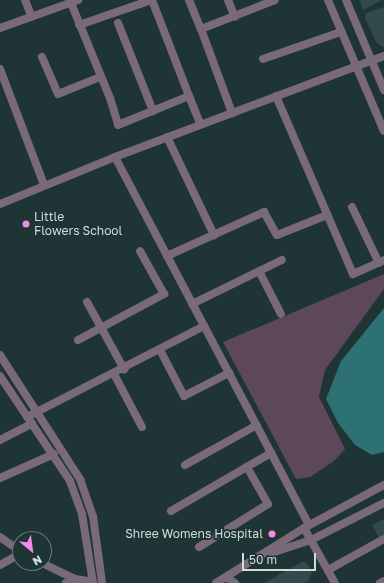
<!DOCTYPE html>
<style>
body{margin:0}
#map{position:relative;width:384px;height:583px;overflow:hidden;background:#1e3435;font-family:"Golos Text",sans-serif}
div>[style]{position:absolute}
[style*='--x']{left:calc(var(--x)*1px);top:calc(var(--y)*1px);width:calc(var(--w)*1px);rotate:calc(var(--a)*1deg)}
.green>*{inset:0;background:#5d475a}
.water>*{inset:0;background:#2d7175}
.building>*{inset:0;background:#334a4b}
.minor>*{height:8px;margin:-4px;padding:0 4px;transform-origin:4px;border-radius:4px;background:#7a6a78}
.tertiary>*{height:8px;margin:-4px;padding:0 4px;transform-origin:4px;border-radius:4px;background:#7a6a78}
.dots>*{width:11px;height:11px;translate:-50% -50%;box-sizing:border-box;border:2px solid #1e3435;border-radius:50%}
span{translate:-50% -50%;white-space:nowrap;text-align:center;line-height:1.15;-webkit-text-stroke:4px #1e3435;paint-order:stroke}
.poi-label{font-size:12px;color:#d0dddd}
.left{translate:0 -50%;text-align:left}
.right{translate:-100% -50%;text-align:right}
.north{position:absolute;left:12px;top:531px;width:40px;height:40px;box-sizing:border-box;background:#1e3435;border:1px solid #657878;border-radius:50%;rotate:151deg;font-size:11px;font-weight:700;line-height:16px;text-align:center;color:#d0dddd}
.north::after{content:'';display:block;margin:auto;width:14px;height:18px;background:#f688ed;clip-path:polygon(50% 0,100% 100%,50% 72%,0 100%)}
.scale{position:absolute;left:242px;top:553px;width:74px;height:18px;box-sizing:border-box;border:2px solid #d0dddd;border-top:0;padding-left:5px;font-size:12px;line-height:14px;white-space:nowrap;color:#d0dddd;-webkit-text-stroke:3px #1e3435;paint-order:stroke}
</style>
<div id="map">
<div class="green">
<i style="clip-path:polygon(384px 274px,384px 289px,325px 370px,319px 397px,345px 449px,334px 461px,310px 477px,296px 479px,223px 342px)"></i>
</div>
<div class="water">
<i style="clip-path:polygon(384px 308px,384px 452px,372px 455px,355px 445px,338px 423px,326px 399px,341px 361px)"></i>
</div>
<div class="building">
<i style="clip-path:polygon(359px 0,382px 0,363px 10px)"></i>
<i style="clip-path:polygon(384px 7px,384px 47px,383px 47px,376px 42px,365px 18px,366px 13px)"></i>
<i style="clip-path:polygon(384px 519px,384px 535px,379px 538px,372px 525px)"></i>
<i style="clip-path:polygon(302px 562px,306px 562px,312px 572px,309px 580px,305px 583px,264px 583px)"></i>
</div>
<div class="minor">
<i style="--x:25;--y:0;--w:18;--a:68"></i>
<i style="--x:152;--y:0;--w:103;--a:68.9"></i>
<i style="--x:189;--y:0;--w:31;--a:68"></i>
<i style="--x:201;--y:29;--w:79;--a:-21.4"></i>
<i style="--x:228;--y:0;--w:18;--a:68"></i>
<i style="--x:71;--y:3;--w:103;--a:67.7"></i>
<i style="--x:110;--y:98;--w:28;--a:73"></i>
<i style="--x:118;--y:125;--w:77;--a:-22.2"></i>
<i style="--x:189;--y:96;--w:31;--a:68"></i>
<i style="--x:118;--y:23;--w:95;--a:68.3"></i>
<i style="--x:79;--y:25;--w:76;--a:-19.1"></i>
<i style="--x:0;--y:28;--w:83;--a:-19.7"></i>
<i style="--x:201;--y:29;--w:90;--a:69.7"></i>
<i style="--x:42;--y:57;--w:40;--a:66.6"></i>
<i style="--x:58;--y:94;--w:45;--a:-22"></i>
<i style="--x:263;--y:59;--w:83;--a:-19.1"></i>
<i style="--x:0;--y:69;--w:124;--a:69.2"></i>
<i style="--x:276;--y:96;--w:194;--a:66.6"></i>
<i style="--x:353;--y:274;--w:34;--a:-24"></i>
<i style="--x:167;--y:137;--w:109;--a:64.4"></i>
<i style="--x:115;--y:157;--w:416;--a:62.2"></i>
<i style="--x:352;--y:207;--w:62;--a:64.3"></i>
<i style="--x:167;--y:256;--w:107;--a:-24.4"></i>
<i style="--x:264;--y:212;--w:26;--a:61"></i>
<i style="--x:277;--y:235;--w:54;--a:-21.8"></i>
<i style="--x:259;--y:271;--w:48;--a:62.9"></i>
<i style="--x:87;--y:302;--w:77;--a:61.1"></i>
<i style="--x:192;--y:304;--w:100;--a:-26.1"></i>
<i style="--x:78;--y:340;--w:98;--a:-28.1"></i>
<i style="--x:164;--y:294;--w:49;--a:-119.2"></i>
<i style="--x:160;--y:350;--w:52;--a:62.4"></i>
<i style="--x:184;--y:396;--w:51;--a:-27.1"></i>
<i style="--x:114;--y:374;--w:60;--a:62.2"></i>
<i style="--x:27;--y:417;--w:199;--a:-27.2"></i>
<i style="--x:0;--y:440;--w:36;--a:-27"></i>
<i style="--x:185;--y:465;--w:82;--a:-29.1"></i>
<i style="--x:0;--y:478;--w:59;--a:-24"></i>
<i style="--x:171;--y:511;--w:116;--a:-30.1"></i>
<i style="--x:304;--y:528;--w:63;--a:60.6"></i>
<i style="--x:0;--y:537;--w:24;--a:35"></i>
<i style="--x:199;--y:547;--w:81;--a:-31.9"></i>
<i style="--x:268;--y:504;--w:43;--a:-119.6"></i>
<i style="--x:42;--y:563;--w:37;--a:26"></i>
<i style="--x:0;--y:565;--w:23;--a:-29"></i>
<i style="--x:328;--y:570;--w:64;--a:-29"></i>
<i style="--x:226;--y:577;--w:11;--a:34"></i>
<i style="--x:66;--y:583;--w:10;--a:-24"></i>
<i style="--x:75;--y:579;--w:18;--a:9"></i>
<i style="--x:380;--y:583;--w:4;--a:-27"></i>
</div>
<div class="tertiary">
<i style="--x:328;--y:0;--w:142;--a:66.9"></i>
<i style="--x:346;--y:0;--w:98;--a:67.1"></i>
<i style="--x:0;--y:204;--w:124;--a:-22.2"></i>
<i style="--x:115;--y:157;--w:287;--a:-20.6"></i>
<i style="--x:0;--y:355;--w:148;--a:57.2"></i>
<i style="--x:80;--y:479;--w:39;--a:71"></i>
<i style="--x:93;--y:516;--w:68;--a:82.3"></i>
<i style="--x:0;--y:376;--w:126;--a:56.3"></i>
<i style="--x:70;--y:481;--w:35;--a:70"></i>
<i style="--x:82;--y:514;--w:70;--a:80.9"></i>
<i style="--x:271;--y:553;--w:42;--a:-18"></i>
<i style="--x:311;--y:540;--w:82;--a:-26.9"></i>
<i style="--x:216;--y:583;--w:104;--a:-32"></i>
<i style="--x:304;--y:528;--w:91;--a:-28.3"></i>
</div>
<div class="dots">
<i style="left:26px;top:224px;background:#f688ed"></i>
<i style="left:272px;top:534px;background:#f688ed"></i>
</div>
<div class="poi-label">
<span class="left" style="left:34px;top:224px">Little<br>Flowers School</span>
<span class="right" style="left:263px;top:534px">Shree Womens Hospital</span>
</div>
<div class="north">N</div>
<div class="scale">50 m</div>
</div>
